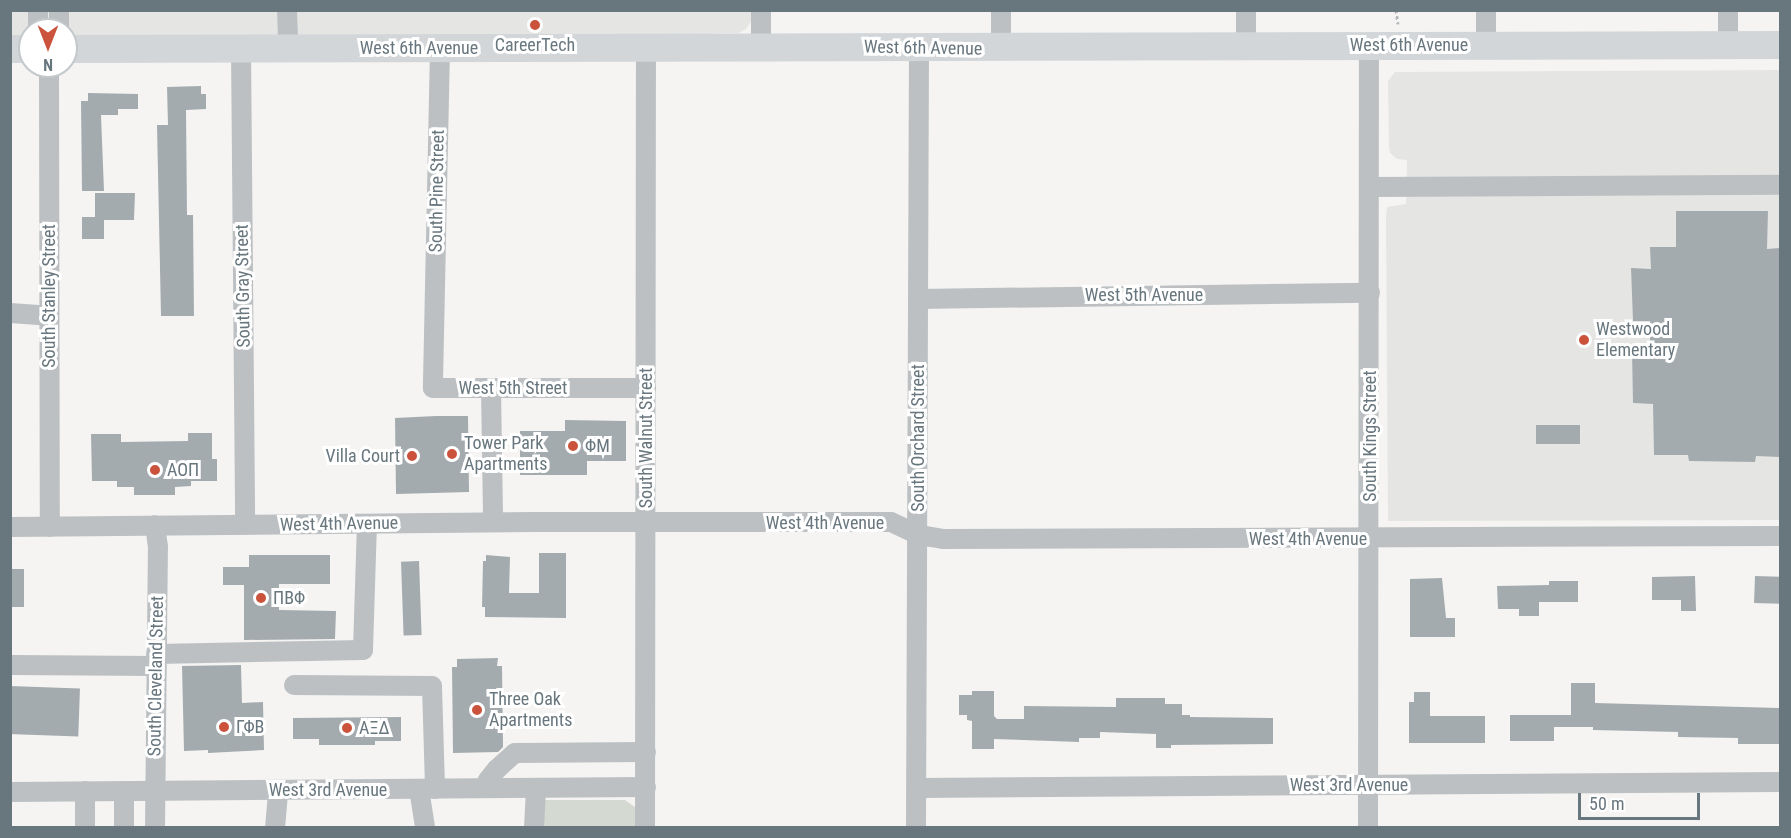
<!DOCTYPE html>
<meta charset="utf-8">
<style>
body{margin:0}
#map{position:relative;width:1791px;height:838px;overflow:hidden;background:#f5f4f2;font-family:"Roboto Condensed",sans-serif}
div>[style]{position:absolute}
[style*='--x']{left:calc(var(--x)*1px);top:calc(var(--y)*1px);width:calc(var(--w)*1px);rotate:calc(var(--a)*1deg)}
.built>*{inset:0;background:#e5e6e4}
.green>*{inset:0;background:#d4d9d1}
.building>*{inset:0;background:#a4abaf;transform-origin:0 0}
.path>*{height:3px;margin-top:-1.5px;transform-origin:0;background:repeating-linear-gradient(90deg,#b6b9bb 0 3px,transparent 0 6px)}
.minor>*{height:20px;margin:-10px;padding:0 10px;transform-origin:10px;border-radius:10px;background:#bcc0c2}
.highway>*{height:28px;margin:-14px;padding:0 14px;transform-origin:14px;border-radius:14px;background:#d2d6d9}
.dots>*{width:16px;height:16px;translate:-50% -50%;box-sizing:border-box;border:3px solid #fff;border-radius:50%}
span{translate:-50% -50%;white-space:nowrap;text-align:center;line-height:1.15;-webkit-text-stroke:6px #fff;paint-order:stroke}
.poi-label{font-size:18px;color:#68767e}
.left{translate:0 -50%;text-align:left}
.right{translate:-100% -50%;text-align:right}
.street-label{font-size:18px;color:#68767e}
.frame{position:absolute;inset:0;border:12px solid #68767e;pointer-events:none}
.north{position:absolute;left:18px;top:18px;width:60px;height:60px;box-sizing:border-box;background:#fff;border:2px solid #c3c8cb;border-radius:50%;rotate:180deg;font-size:16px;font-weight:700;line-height:24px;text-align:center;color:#68767e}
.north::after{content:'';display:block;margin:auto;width:21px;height:27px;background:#cb533b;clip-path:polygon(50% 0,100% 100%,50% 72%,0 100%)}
.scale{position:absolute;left:1578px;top:793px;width:122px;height:27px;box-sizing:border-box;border:3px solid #68767e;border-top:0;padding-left:8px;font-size:18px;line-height:21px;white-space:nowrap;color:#68767e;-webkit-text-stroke:4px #fff;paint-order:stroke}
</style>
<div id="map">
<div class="built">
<i style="clip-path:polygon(11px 11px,751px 11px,751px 21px,746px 29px,739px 33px,66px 48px,66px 30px,30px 30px,30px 48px,11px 48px)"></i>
<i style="clip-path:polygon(1780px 70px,1780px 520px,1388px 521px,1386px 218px,1387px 207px,1406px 204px,1407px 160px,1397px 159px,1390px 153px,1389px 147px,1388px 81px,1395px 72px)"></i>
</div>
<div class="green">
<i style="clip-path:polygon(546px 800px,625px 800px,635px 807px,635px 827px,539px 828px,541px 801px)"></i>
</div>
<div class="building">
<i style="clip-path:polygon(201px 86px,201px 94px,206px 94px,206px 109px,186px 110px,187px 215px,193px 215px,194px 316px,161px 316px,157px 125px,168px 125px,167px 87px)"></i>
<i style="clip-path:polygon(88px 93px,138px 94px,138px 109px,118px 109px,118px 115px,101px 115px,104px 191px,82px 191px,81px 101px,88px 101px)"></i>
<i style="clip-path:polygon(95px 193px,135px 193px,134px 220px,104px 220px,104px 239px,82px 239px,82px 217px,95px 217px)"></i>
<i style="clip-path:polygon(1676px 211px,1768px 211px,1767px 249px,1780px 248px,1780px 457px,1756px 456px,1755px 462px,1689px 461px,1688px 455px,1654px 455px,1653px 404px,1633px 403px,1632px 351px,1650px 352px,1650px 321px,1633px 321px,1631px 268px,1651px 269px,1650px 247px,1676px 247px)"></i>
<i style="clip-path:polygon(436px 416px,468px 416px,469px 492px,396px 494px,395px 418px)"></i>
<i style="clip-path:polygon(565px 420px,626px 421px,626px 461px,587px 461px,587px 475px,520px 475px,520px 431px,565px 431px)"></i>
<i style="left:1536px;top:425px;width:44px;height:19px"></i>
<i style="clip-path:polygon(188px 433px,212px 433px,212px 459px,217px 459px,217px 481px,191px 481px,191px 486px,175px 487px,175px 495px,134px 495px,134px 487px,117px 487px,117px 481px,92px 481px,91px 434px,121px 434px,121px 442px,188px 441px)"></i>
<i style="clip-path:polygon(539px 553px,566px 553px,566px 618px,485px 617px,485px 607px,482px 607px,483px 561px,486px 561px,486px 555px,510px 557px,509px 593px,539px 593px)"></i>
<i style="clip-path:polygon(249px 555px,330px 555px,330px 584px,279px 584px,279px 610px,336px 611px,335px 639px,244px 640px,244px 585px,223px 585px,223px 567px,249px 567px)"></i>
<i style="left:419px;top:561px;width:74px;height:18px;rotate:88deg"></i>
<i style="left:10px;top:569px;width:14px;height:38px"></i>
<i style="clip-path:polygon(1695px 576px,1696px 611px,1681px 611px,1681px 600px,1652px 600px,1652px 577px)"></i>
<i style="left:1755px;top:576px;width:25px;height:27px;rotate:2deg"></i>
<i style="clip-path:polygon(1442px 578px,1446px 618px,1455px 618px,1455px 637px,1410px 637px,1410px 579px)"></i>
<i style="clip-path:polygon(1549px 581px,1578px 581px,1578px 602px,1539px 602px,1539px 616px,1519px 616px,1519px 609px,1498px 609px,1497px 586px,1549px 585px)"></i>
<i style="clip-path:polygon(498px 658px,497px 666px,502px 666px,503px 747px,498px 752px,453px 753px,452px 667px,457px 667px,457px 659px)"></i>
<i style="clip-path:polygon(241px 665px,242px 703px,263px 702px,264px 750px,208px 753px,208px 750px,184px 751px,182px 666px)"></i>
<i style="clip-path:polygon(1571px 683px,1595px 683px,1595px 703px,1780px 708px,1780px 744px,1738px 744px,1738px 738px,1678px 737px,1678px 732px,1593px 730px,1593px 727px,1554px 727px,1554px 741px,1510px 741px,1510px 715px,1571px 715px)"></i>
<i style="left:10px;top:686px;width:70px;height:48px;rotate:2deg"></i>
<i style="clip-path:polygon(972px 691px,994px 691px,994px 716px,997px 719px,1024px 719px,1024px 706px,1116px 707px,1116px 698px,1165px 698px,1165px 704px,1182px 704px,1182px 715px,1190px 715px,1190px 717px,1273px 718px,1273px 744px,1171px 745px,1171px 748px,1156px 748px,1156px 734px,1100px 732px,1100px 738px,1079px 738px,1079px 742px,994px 739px,994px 749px,972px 749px,972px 721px,967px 720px,967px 715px,959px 715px,959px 695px,972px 695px)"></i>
<i style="clip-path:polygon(1414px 692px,1430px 692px,1430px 716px,1485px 716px,1485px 743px,1409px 743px,1409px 702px,1414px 702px)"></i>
<i style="clip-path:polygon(401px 717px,401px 741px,375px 741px,375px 745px,319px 745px,319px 739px,293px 739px,293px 718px)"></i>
</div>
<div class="path">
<i style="--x:1396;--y:10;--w:14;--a:82"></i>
</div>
<div class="minor">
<i style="--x:38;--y:10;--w:20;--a:90"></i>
<i style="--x:59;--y:10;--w:20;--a:90"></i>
<i style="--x:287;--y:10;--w:38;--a:88"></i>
<i style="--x:1246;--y:10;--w:36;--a:90"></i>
<i style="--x:1486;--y:10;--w:35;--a:90"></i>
<i style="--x:1728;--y:10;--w:35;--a:90"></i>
<i style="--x:761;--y:45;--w:35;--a:-90"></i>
<i style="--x:241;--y:48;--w:477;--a:89.5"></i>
<i style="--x:440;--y:48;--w:340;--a:91.2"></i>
<i style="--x:433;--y:388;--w:213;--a:0"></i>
<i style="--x:1001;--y:49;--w:39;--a:-90"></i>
<i style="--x:49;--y:66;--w:461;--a:89.9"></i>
<i style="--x:1371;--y:187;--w:409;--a:-0.3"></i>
<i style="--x:918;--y:299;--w:452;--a:-0.8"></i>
<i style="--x:10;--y:313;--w:39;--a:4"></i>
<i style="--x:491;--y:388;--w:134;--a:89.1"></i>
<i style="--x:10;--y:527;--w:522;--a:-0.55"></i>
<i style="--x:532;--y:522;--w:359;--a:0"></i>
<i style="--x:891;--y:522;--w:31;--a:25"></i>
<i style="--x:919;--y:535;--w:24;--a:9"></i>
<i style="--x:943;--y:539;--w:837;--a:-0.21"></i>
<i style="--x:156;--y:654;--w:207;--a:-1.1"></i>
<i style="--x:363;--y:650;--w:126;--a:-88.2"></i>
<i style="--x:10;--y:665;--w:146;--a:0.4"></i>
<i style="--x:294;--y:685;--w:138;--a:0.4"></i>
<i style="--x:432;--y:686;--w:103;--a:88.3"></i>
<i style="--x:486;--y:788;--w:8;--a:-76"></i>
<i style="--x:488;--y:780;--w:14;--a:-51"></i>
<i style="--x:497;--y:769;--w:24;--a:-42"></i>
<i style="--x:515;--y:753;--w:131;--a:-0.4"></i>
<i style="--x:917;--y:788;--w:863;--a:-0.4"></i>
<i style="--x:419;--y:789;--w:39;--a:81"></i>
<i style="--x:85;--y:791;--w:37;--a:90"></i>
<i style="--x:10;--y:792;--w:636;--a:-0.45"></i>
<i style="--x:124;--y:828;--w:37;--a:-90"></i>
<i style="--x:155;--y:828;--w:281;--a:-89.4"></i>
<i style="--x:158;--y:547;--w:22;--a:-98"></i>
<i style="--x:275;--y:828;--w:38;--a:-85"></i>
<i style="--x:534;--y:828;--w:40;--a:-87.1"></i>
<i style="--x:645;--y:828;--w:779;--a:-89.93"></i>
<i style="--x:916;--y:828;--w:780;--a:-89.78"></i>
<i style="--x:1368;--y:828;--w:783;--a:-89.93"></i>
</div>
<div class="highway">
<i style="--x:10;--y:49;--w:20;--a:0"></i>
<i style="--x:66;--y:49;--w:1714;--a:-0.13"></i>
</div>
<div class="dots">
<i style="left:535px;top:25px;background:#cb533b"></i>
<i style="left:1584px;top:340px;background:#cb533b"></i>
<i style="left:573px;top:446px;background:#cb533b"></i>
<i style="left:452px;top:454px;background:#cb533b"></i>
<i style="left:412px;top:456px;background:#cb533b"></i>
<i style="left:155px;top:470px;background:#cb533b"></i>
<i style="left:261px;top:598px;background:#cb533b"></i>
<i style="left:477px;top:710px;background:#cb533b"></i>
<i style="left:224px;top:727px;background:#cb533b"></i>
<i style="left:347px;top:728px;background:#cb533b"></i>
</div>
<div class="poi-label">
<span style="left:535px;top:45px">CareerTech</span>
<span class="left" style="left:1596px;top:340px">Westwood<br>Elementary</span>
<span class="left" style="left:464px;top:454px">Tower Park<br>Apartments</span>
<span class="left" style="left:585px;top:446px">ΦΜ</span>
<span class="right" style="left:400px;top:456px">Villa Court</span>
<span class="left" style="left:167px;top:470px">AOΠ</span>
<span class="left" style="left:273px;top:598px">ΠΒΦ</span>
<span class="left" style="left:489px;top:710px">Three Oak<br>Apartments</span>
<span class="left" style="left:236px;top:727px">ΓΦΒ</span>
<span class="left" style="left:359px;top:728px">ΑΞΔ</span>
</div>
<div class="street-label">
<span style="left:1409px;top:45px">West 6th Avenue</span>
<span style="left:419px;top:48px">West 6th Avenue</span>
<span style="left:923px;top:48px;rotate:1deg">West 6th Avenue</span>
<span style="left:437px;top:191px;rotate:-89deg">South Pine Street</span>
<span style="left:243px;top:286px;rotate:-91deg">South Gray Street</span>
<span style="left:1144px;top:295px">West 5th Avenue</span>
<span style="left:49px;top:296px;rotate:-90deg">South Stanley Street</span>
<span style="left:513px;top:388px">West 5th Street</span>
<span style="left:1370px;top:436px;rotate:-90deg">South Kings Street</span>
<span style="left:646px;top:438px;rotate:-90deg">South Walnut Street</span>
<span style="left:918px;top:438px;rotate:-90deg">South Orchard Street</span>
<span style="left:825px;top:523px">West 4th Avenue</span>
<span style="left:339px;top:524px;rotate:-1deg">West 4th Avenue</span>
<span style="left:1308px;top:539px">West 4th Avenue</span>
<span style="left:156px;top:676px;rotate:-89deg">South Cleveland Street</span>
<span style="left:1349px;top:785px">West 3rd Avenue</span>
<span style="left:328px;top:790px">West 3rd Avenue</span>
</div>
<div class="frame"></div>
<div class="north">N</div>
<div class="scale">50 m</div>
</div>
